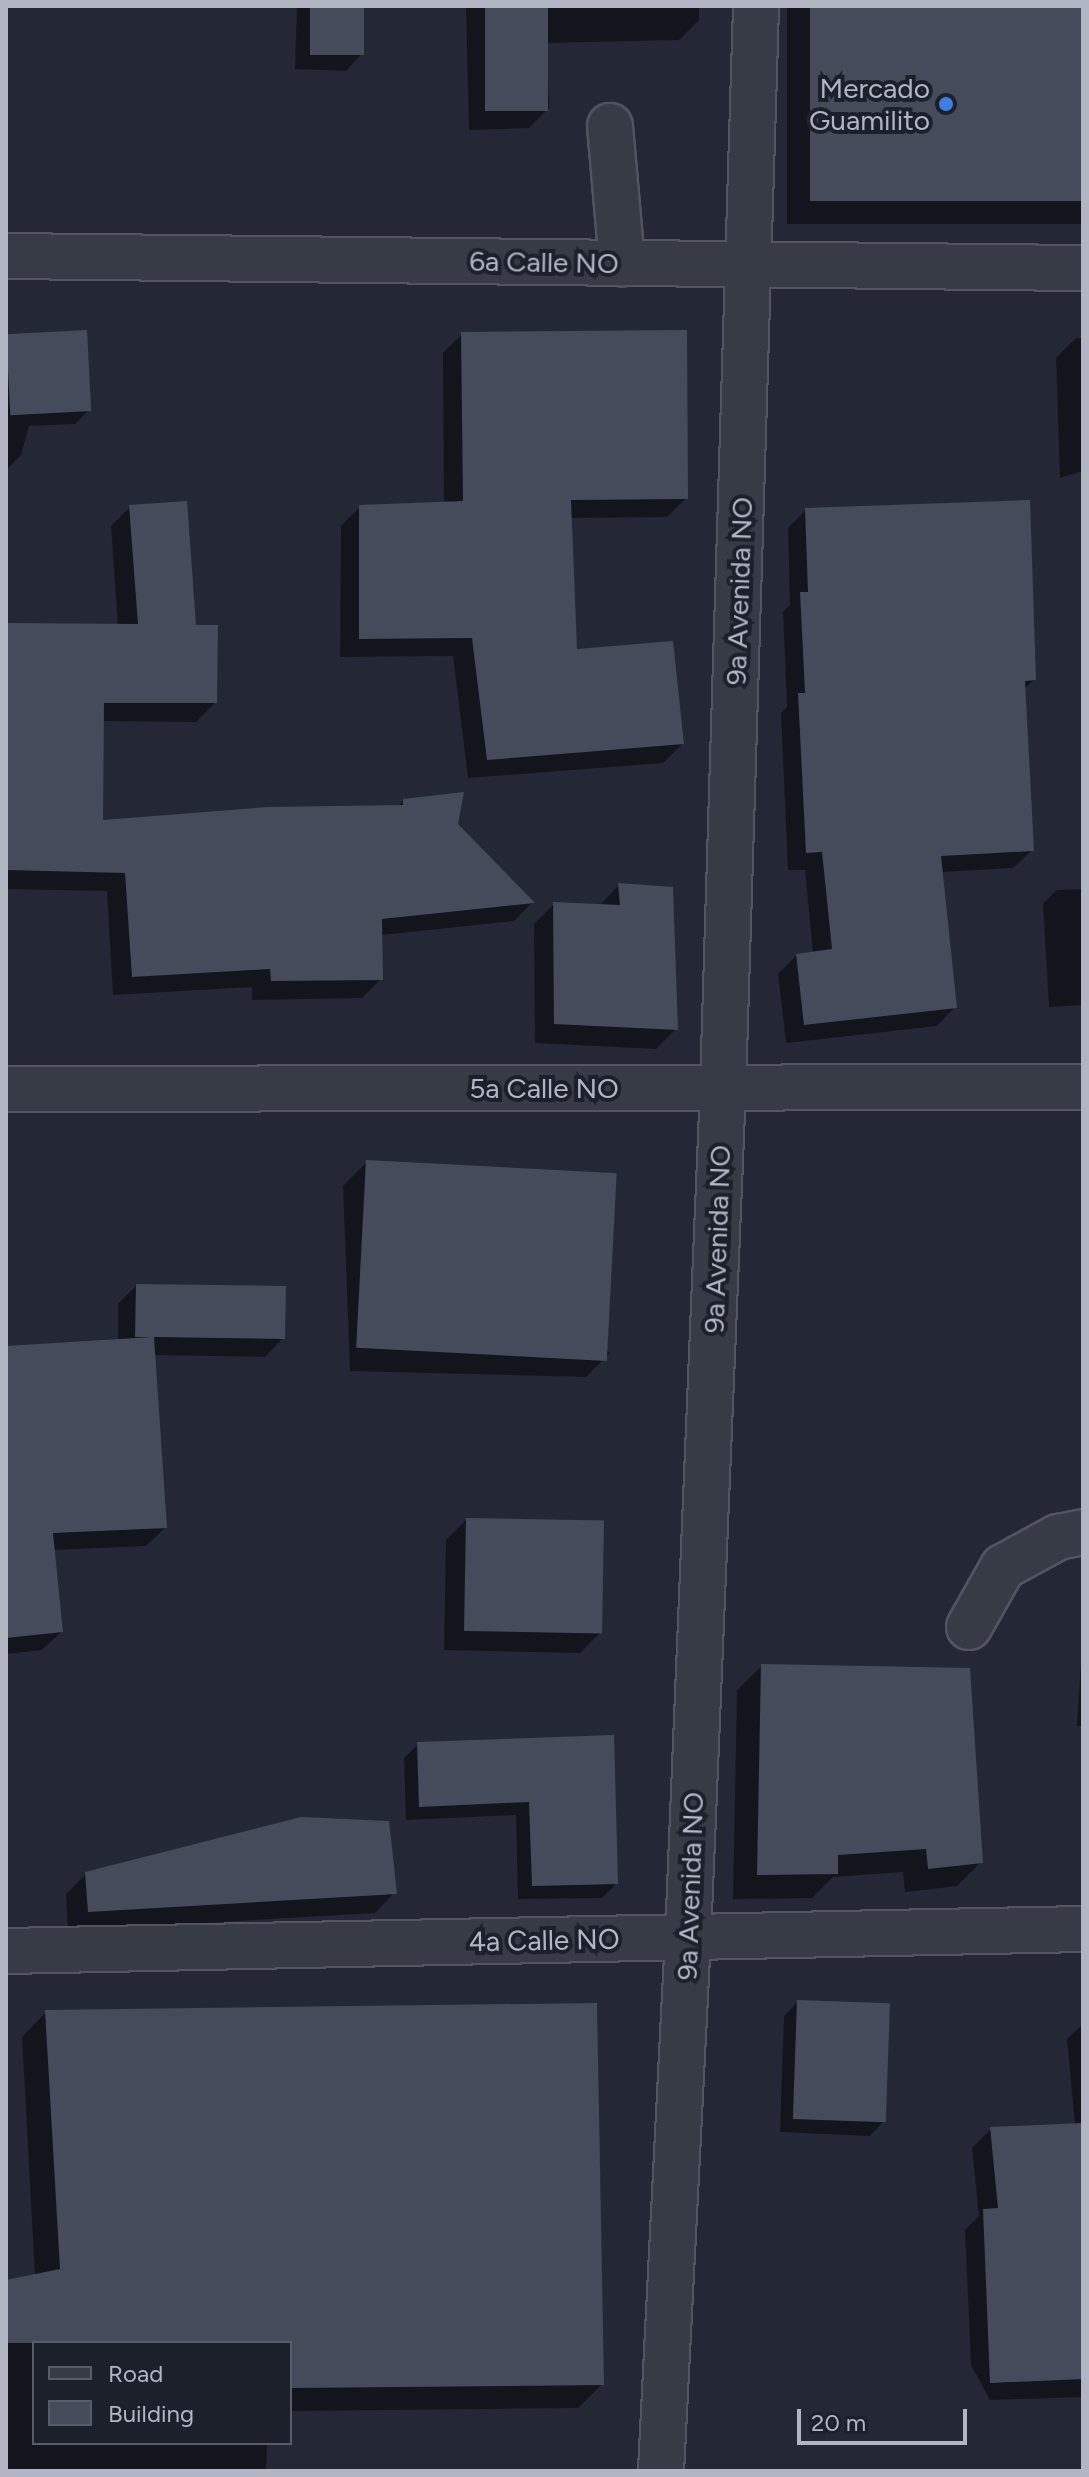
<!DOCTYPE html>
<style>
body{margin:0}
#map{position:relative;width:1089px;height:2477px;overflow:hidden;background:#242836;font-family:Figtree,sans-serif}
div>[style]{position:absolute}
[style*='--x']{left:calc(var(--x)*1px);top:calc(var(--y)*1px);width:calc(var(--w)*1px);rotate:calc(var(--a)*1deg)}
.shadow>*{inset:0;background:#0007;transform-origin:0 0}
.building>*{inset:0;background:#454b5a;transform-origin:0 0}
.roads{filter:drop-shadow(2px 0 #525561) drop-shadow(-2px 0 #525561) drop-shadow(0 2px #525561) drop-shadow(0 -2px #525561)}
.minor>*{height:44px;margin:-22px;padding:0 22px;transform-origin:22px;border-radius:22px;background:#373b46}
.dots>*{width:22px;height:22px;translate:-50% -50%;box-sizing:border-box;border:4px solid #1c202b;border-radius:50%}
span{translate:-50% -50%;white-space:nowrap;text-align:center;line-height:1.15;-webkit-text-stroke:8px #1c202b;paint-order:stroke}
.poi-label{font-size:28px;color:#b2b5c3}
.right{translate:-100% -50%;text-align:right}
.street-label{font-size:28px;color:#b2b5c3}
.frame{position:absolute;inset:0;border:8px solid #b2b5c3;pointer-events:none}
.legend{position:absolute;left:32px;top:2341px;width:260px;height:104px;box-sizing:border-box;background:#1c202b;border:2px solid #585c68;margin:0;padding:10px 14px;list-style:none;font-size:24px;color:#b2b5c3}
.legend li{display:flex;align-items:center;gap:16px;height:40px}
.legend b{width:40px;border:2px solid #585c68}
.scale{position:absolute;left:797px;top:2409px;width:170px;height:36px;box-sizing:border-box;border:4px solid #b2b5c3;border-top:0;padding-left:10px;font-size:24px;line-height:28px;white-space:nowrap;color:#b2b5c3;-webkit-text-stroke:6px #1c202b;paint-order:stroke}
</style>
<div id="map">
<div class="shadow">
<i style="clip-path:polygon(297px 6px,362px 6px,360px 56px,346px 71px,295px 69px)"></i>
<i style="clip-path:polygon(466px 6px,699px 6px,699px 20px,679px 40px,547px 43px,549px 108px,529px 128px,469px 130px)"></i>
<i style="left:787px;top:6px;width:296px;height:218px"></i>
<i style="clip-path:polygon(462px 334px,686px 498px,667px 517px,569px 518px,576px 651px,682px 744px,663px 763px,468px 778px,453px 656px,340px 657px,341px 526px,360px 507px,444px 504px,443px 353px)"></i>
<i style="clip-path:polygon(6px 336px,89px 410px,75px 424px,29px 426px,21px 455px,7px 469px)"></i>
<i style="clip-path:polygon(1076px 338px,1083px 338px,1083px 471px,1060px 478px,1056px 358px)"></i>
<i style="clip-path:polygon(130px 507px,194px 627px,215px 703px,196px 722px,102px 721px,101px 822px,397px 807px,404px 800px,456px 824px,532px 903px,514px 921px,381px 935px,381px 979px,362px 998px,252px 1000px,252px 987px,113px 995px,107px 891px,6px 889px,6px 625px,118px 626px,111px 526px)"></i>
<i style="clip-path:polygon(806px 510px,1034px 680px,1023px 690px,1032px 850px,1013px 868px,941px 872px,955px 1007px,937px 1026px,786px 1043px,778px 974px,796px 956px,813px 953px,805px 870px,788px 870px,781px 713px,787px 707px,783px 612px,790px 605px,788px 528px)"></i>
<i style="clip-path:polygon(619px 885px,676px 1029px,656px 1049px,535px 1043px,534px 924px,554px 904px,599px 906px)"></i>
<i style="clip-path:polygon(1083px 889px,1083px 1005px,1049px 1007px,1043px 904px,1057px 890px)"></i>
<i style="clip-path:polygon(367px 1162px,610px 1353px,586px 1377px,350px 1371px,343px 1186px)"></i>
<i style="clip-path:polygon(136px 1286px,283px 1338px,265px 1357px,154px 1355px,165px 1528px,146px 1546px,53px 1550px,61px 1632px,42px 1650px,6px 1654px,6px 1348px,118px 1342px,118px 1304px)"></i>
<i style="clip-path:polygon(466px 1520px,600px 1633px,580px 1653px,444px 1650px,446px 1540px)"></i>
<i style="clip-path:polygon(1083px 1630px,1083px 1745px,1082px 1726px,1077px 1726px)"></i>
<i style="clip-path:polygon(762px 1666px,981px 1862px,957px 1886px,905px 1892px,903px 1872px,833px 1877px,812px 1898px,733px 1899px,737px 1690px)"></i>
<i style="clip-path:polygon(612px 1737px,616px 1884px,602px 1898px,518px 1899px,516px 1815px,406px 1820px,404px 1758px,418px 1744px)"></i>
<i style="clip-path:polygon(86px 1874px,394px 1893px,375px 1913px,68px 1931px,66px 1894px)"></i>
<i style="clip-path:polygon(798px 2002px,884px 2121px,870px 2136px,780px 2132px,784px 2016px)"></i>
<i style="clip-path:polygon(46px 2012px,602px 2384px,578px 2408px,290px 2411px,290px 2343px,34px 2343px,34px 2443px,267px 2443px,266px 2471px,6px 2471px,6px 2282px,35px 2276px,22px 2037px)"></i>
<i style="clip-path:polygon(1083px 2024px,1083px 2397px,990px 2400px,971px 2365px,965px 2230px,979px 2216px,972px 2148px,991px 2129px,1075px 2125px,1067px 2039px)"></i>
</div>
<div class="building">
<i style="left:310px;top:6px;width:54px;height:49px"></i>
<i style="left:485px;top:6px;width:63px;height:105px"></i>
<i style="left:810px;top:6px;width:273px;height:195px"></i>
<i style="left:87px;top:330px;width:81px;height:81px;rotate:87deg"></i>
<i style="clip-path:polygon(687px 330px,688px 499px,571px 500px,577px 649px,673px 641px,684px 744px,487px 760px,472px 638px,359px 639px,359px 505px,463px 501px,461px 332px)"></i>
<i style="clip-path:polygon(1030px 500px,1036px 680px,1025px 681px,1034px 851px,941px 856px,957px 1008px,804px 1025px,796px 954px,832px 949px,822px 852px,806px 853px,798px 693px,805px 693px,800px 592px,808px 592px,805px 508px)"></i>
<i style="clip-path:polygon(187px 501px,196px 625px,218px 625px,217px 703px,104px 703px,103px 820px,268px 807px,403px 805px,403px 799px,464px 792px,458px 824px,535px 903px,382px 919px,383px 980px,271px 981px,270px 969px,132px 977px,125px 873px,6px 870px,6px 623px,138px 624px,129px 505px)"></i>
<i style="clip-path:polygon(618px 883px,673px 887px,678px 1030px,554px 1024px,553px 902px,620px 905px)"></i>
<i style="left:366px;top:1160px;width:251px;height:188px;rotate:3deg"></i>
<i style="clip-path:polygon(136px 1284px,286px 1286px,285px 1339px,154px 1337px,167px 1528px,53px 1533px,63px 1632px,6px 1638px,6px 1346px,152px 1337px,135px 1337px)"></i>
<i style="left:466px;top:1518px;width:138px;height:113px;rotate:1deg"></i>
<i style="clip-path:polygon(761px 1664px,970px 1668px,983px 1863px,928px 1869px,926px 1849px,838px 1855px,838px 1874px,757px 1875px)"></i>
<i style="clip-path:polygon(614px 1735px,618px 1884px,532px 1886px,529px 1802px,419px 1807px,417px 1742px)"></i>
<i style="clip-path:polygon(301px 1817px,389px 1821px,397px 1894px,88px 1912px,85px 1872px)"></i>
<i style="left:797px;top:2000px;width:93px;height:119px;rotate:2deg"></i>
<i style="clip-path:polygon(597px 2003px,604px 2385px,290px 2388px,290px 2343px,6px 2343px,6px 2280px,60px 2269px,45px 2010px)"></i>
<i style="clip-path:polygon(1083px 2123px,1083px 2379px,990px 2383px,983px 2209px,998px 2208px,990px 2127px)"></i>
</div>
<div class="roads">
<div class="minor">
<i style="--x:610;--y:126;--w:138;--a:85"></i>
<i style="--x:6;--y:256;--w:1077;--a:0.64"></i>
<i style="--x:6;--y:1089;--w:1077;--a:-0.11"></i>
<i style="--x:969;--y:1627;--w:69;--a:-60.5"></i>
<i style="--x:1003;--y:1567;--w:63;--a:-28.6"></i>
<i style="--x:1058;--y:1537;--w:25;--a:-11"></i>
<i style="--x:6;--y:1951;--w:1077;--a:-1.17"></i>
<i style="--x:661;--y:2471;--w:535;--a:-87.11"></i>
<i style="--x:688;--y:1937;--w:851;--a:-87.64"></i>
<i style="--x:723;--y:1087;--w:1082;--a:-88.25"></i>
</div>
</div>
<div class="dots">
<i style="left:946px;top:104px;background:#3f7fe0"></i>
</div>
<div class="poi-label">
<span class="right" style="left:930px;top:104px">Mercado<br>Guamilito</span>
</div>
<div class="street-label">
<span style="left:544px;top:262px;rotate:1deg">6a Calle NO</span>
<span style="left:739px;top:591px;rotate:-88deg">9a Avenida NO</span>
<span style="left:544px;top:1088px">5a Calle NO</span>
<span style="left:717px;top:1239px;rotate:-88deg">9a Avenida NO</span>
<span style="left:690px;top:1886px;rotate:-88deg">9a Avenida NO</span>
<span style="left:544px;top:1940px;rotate:-1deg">4a Calle NO</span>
</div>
<div class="frame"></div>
<ul class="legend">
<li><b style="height:10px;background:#373b46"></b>Road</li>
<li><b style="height:22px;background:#454b5a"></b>Building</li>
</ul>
<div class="scale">20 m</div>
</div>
